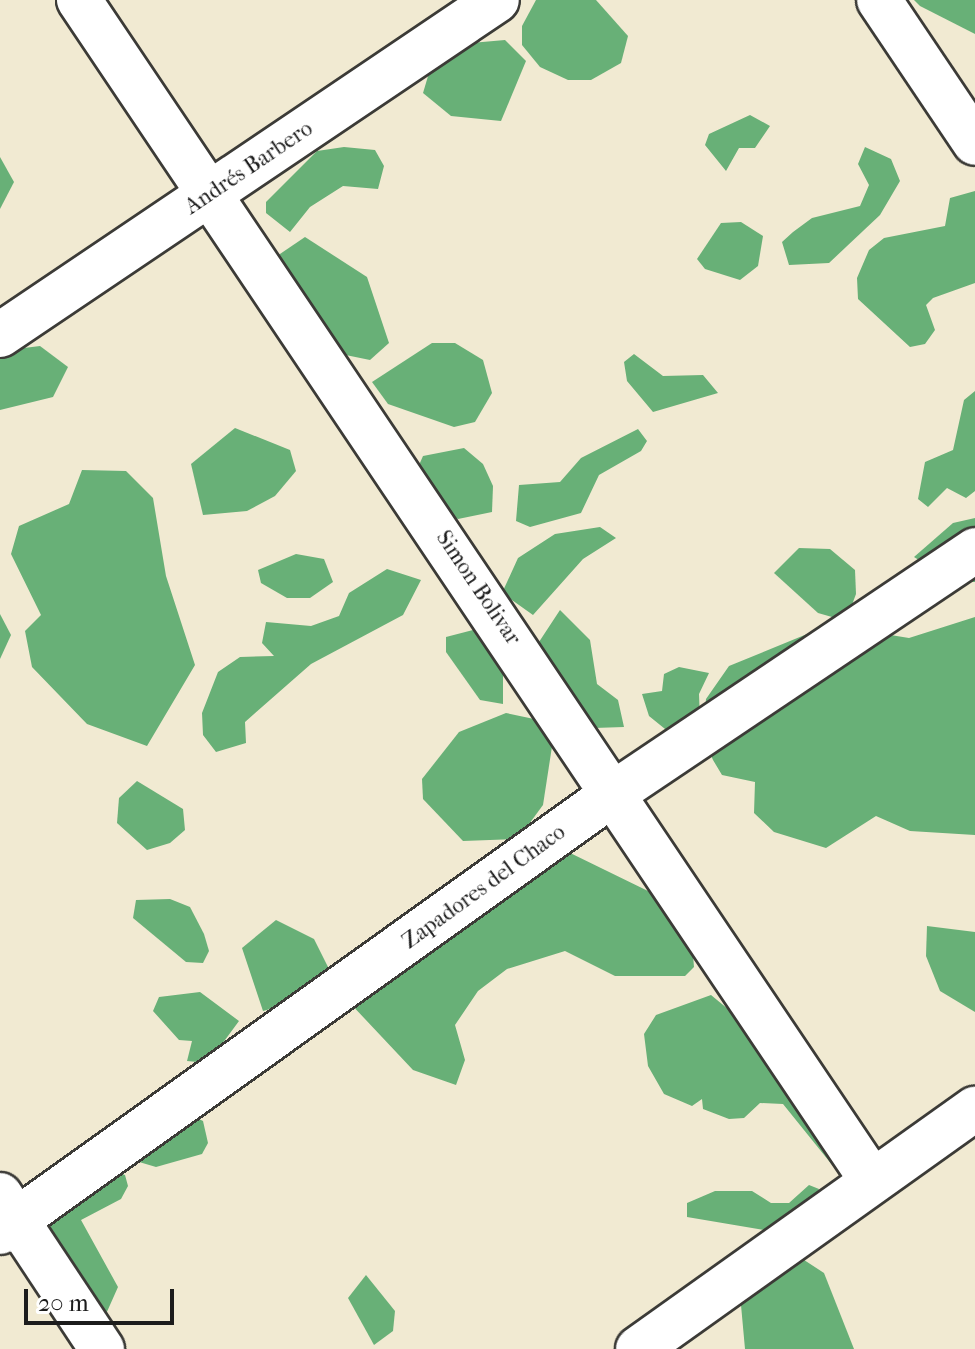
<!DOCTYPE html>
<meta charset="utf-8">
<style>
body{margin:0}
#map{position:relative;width:975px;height:1349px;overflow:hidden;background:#f1ead2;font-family:"IM FELL French Canon",serif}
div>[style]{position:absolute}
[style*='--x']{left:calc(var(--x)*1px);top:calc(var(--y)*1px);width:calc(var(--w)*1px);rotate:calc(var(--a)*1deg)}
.forest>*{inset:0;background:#68b077}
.roads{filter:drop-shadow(2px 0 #3c3b37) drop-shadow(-2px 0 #3c3b37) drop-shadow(0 2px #3c3b37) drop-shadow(0 -2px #3c3b37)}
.street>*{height:44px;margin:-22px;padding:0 22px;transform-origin:22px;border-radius:22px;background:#fff}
span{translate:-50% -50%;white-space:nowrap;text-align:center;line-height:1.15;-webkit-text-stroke:8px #fff;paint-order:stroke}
.street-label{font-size:22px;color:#1c1c1c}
.scale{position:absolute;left:24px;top:1289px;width:150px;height:36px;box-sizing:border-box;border:4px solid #1c1c1c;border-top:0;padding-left:10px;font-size:24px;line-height:28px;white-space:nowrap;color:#1c1c1c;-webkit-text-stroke:6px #fff;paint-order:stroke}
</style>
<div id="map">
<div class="forest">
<i style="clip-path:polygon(536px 0,596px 0,628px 36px,621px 63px,591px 80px,568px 80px,540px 67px,522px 45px,522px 26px)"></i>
<i style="clip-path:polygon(914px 0,975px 0,975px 34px,920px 6px)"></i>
<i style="clip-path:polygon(505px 40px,526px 61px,501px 121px,451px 116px,423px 93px,437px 46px)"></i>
<i style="clip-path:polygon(750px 115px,770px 126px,755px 148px,739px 148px,726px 171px,705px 145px,709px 134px)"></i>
<i style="clip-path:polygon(344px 147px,375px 150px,384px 166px,378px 189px,343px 186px,310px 207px,290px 232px,266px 213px,266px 202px,317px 151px)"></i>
<i style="clip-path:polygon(865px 147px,891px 159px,900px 181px,880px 215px,829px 263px,789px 265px,782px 242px,793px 232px,812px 218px,860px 206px,869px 185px,858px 164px)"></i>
<i style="clip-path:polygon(0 157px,14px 182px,0 209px)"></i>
<i style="clip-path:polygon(975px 191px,975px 283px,933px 298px,926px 305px,935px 330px,925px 344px,910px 347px,858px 299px,857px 278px,869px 250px,884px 238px,945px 226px,950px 198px)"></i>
<i style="clip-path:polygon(741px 222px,763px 236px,758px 266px,740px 280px,705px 269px,697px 259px,721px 223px)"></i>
<i style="clip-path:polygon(305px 237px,367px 277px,389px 343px,370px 360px,331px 352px,277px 256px)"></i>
<i style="clip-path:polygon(432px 343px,455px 343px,483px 360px,492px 393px,475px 422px,454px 427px,388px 404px,372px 382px)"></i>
<i style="clip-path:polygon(40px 346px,68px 367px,53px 397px,0 410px,0 351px)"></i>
<i style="clip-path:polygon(634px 354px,663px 376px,703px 375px,718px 393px,653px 412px,627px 381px,624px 362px)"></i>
<i style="clip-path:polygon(975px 391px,975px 491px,966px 498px,947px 488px,928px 507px,918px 499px,925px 462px,953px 450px,964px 400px)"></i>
<i style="clip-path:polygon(235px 428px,290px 450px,296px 471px,275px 496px,247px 511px,203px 515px,191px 464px)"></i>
<i style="clip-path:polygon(638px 429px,647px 441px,641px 451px,599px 475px,581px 513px,530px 527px,516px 521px,519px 485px,560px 482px,581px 458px)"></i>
<i style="clip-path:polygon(464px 448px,483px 464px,493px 486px,492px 512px,458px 519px,437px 509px,413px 479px,423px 456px)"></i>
<i style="clip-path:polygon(82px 470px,126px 471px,153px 498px,166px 576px,195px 665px,147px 746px,87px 724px,32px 667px,25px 631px,41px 615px,11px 554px,19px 526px,69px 504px)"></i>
<i style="clip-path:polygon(975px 518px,975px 582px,952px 581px,914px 557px,953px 523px)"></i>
<i style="clip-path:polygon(600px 527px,616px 538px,583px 559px,533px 615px,502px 593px,518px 558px,555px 534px)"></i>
<i style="clip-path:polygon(799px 548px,830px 549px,855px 570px,856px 594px,846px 621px,818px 613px,774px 573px)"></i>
<i style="clip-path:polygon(296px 554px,324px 559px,333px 582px,310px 598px,287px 598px,261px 583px,258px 570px)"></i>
<i style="clip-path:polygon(387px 569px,421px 580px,403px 615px,311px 664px,245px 722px,246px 743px,216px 752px,203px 735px,202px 713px,218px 672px,240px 657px,274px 656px,262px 643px,266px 622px,311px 626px,339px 616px,349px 593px)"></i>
<i style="clip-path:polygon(560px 610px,590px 640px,597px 684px,618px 700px,624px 727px,594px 728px,537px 645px)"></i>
<i style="clip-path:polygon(0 614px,11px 635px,0 659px)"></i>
<i style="clip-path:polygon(975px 617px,975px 835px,910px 831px,876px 816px,826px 848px,774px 832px,754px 813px,755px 782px,722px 775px,713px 760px,703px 737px,706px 699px,729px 666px,829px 625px,909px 638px)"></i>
<i style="clip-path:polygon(473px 630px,503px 672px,503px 704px,480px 700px,446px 652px,446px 637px)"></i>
<i style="clip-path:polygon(679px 667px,709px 673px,699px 694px,700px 721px,670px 733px,649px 716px,642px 694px,662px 691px,664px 674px)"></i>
<i style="clip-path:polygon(506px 713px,534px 719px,553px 740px,543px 805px,518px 839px,463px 841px,423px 799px,422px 779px,459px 732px)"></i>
<i style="clip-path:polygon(137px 781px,183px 809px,185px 830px,170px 843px,147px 850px,117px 823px,119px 798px)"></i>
<i style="clip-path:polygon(562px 849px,648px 891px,691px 931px,694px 967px,685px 976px,615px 976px,565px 951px,507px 969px,478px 991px,455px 1025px,465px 1060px,456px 1085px,413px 1070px,349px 1002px)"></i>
<i style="clip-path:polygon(170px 899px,190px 907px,204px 934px,209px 951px,203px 963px,186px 962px,133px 918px,136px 900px)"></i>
<i style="clip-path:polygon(276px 920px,314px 939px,328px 967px,322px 995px,263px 1011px,242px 948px)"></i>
<i style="clip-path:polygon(927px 926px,975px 932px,975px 1012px,940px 991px,926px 956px)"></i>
<i style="clip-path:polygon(200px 992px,239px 1021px,208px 1063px,187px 1061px,192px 1041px,179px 1040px,153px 1011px,159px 997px)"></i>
<i style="clip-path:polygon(711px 995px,856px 1115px,866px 1139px,857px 1166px,837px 1171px,783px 1104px,760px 1103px,744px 1118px,729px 1119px,703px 1109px,702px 1099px,692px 1106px,664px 1094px,648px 1066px,644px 1034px,656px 1015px)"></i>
<i style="clip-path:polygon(176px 1108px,203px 1121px,208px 1143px,202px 1154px,156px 1167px,129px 1159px)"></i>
<i style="clip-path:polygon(102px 1166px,125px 1175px,128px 1186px,121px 1199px,81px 1220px,118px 1287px,106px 1314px,63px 1299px,23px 1200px)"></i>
<i style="clip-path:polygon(809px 1185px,819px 1189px,812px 1212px,776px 1232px,687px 1217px,687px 1203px,715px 1191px,752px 1191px,771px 1203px,789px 1203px)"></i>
<i style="clip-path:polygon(798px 1256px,824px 1273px,854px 1349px,745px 1349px,741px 1305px)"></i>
<i style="clip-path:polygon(366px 1275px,395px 1311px,393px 1331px,374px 1345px,348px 1298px)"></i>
</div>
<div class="roads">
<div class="street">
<i style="--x:79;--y:0;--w:1420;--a:56.11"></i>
<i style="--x:879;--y:0;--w:172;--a:56.1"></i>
<i style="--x:0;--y:335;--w:599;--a:-33.98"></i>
<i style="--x:0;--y:1195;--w:185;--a:56.5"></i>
<i style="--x:0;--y:1232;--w:758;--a:-35.56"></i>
<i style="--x:617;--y:791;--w:432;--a:-33.9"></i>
<i style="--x:638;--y:1349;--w:414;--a:-35.5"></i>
</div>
</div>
<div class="street-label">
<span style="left:249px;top:168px;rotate:-34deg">Andrés Barbero</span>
<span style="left:478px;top:588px;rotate:56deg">Simon Bolivar</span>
<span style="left:484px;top:887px;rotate:-36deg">Zapadores del Chaco</span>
</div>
<div class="scale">20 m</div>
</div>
